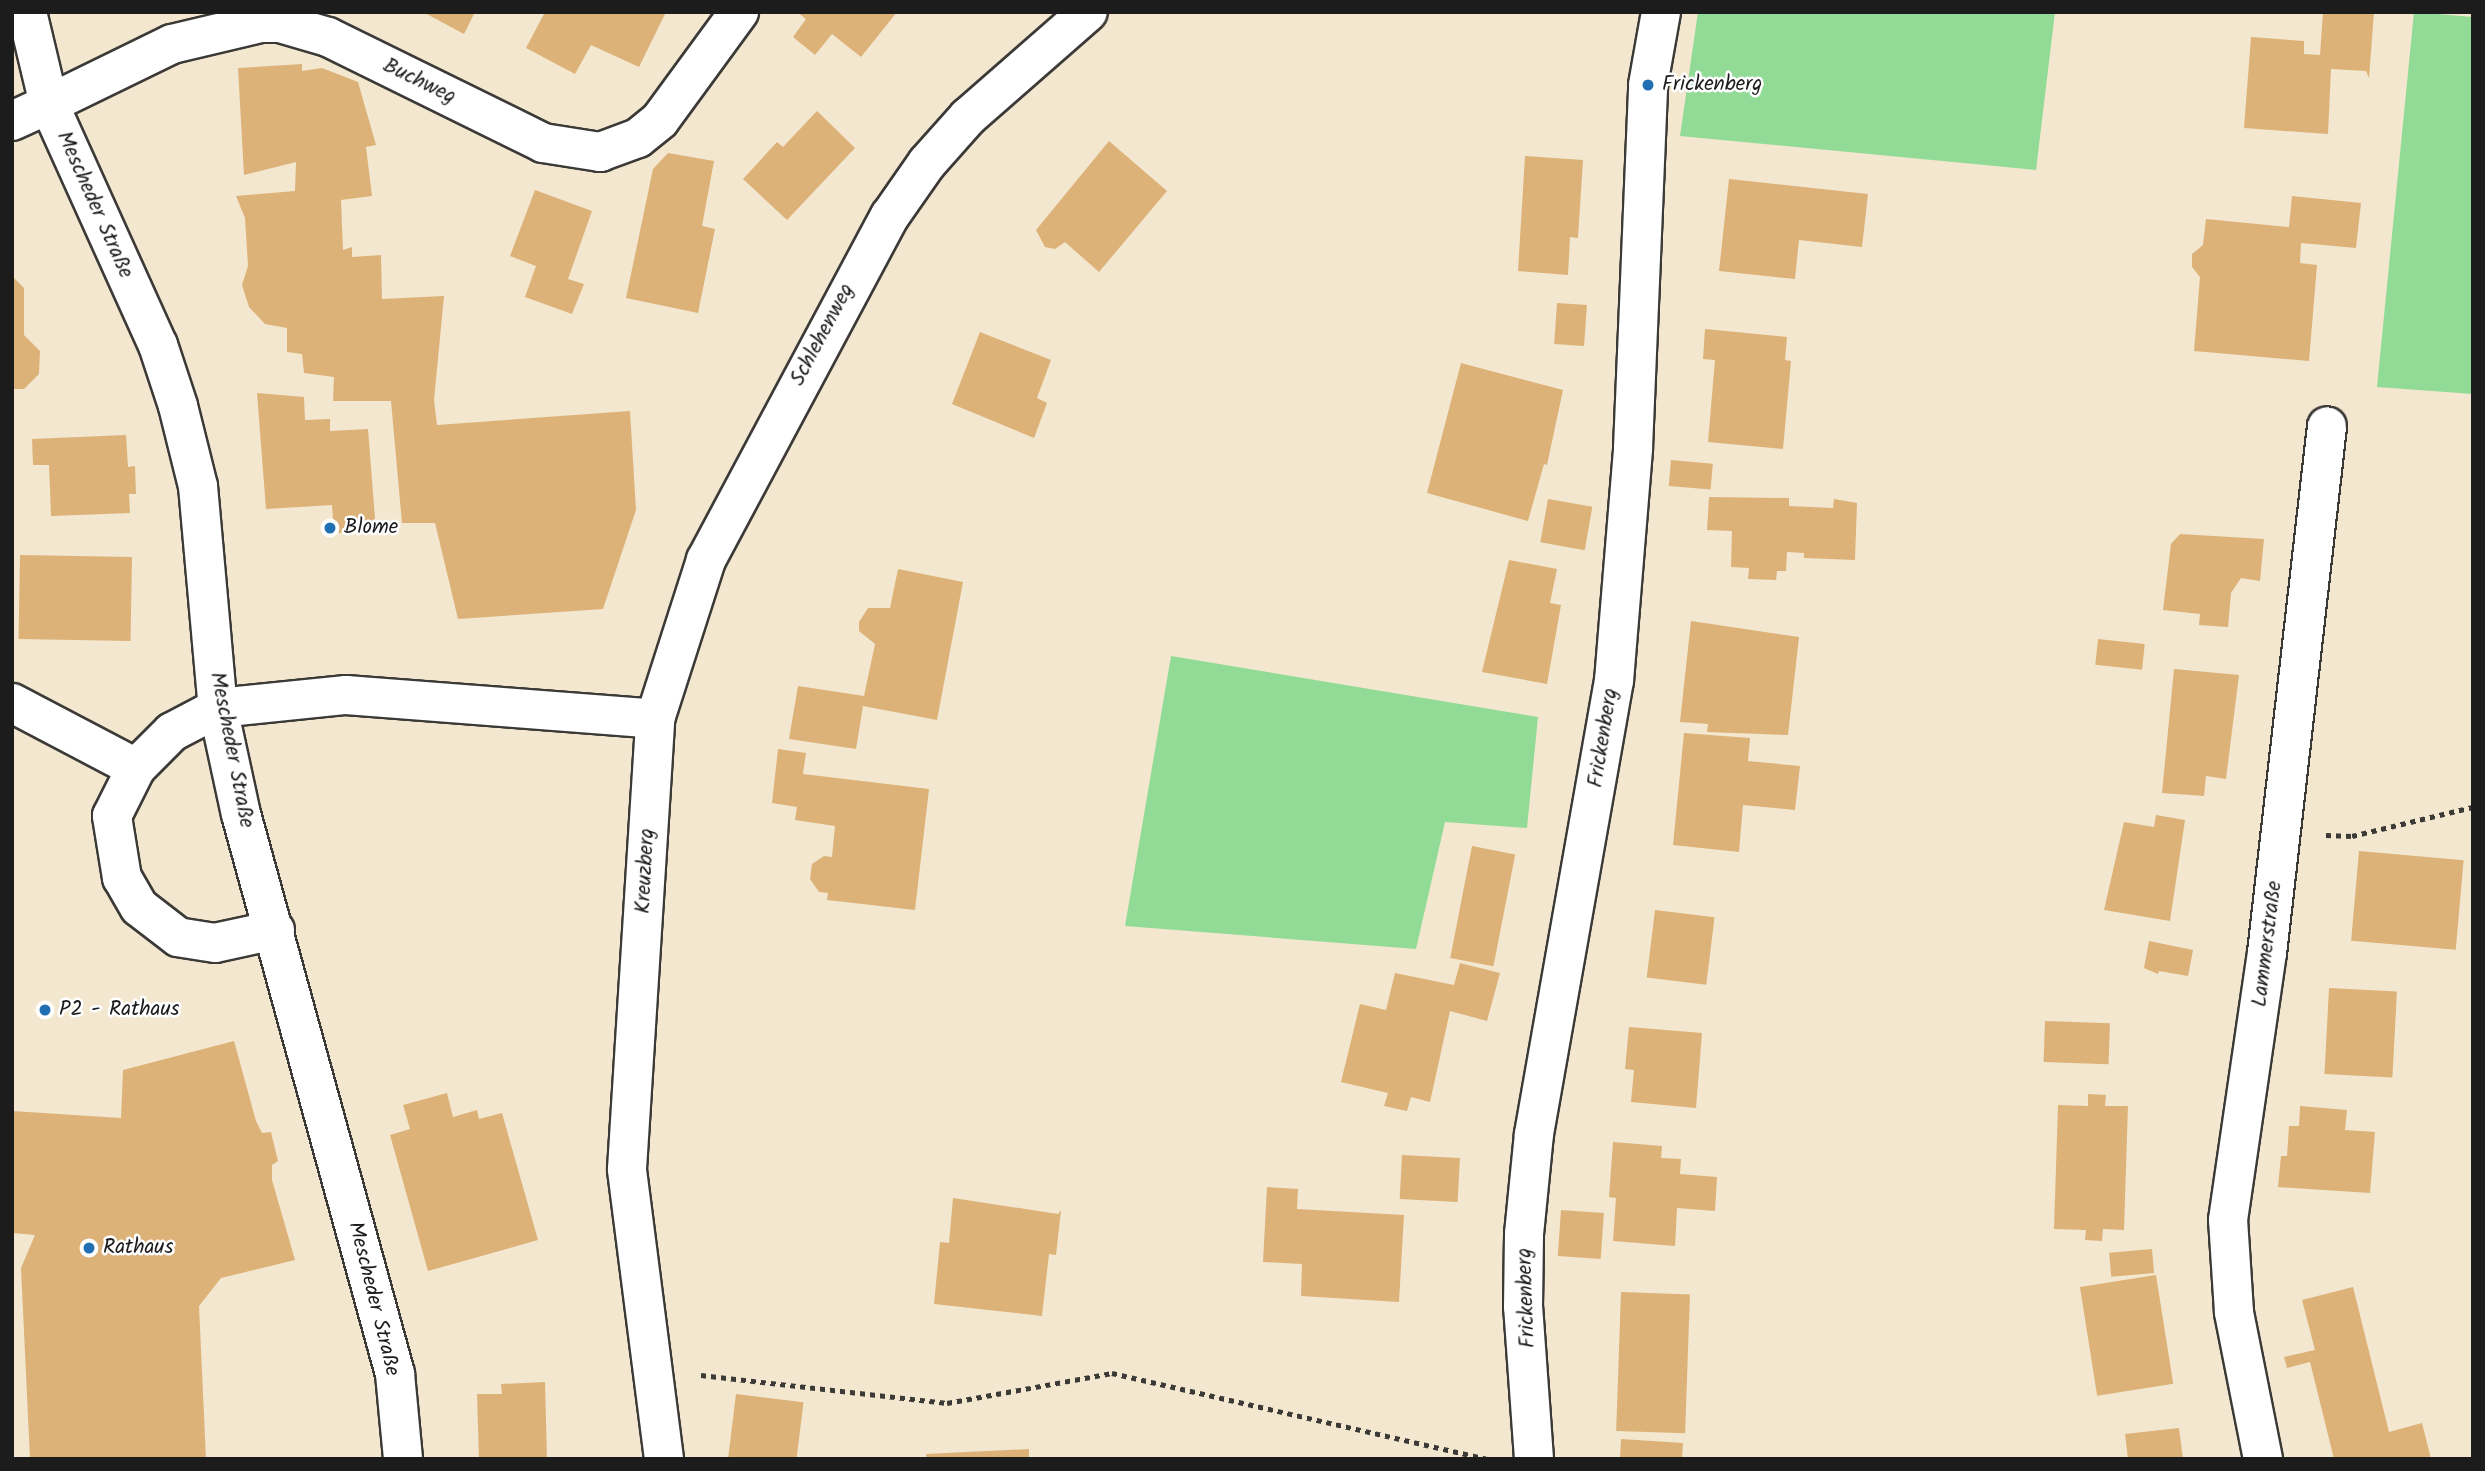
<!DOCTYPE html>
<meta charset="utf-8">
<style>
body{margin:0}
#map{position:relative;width:2485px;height:1471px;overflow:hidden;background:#f3e7cf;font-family:Kalam,sans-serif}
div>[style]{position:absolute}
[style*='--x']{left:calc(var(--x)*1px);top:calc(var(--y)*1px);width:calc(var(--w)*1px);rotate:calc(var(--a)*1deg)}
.green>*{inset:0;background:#92db96}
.building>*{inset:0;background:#dcb279;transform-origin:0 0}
.path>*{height:4.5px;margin-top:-2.25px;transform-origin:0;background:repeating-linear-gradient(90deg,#3c3a37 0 5px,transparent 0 10px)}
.roads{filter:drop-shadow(2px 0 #3c3a37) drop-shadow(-2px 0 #3c3a37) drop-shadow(0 2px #3c3a37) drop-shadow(0 -2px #3c3a37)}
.minor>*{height:38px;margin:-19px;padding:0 19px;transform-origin:19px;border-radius:19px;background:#fff}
.secondary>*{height:38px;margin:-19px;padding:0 19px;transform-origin:19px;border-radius:19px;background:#fff}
.dots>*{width:19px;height:19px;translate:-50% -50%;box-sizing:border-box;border:4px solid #fff;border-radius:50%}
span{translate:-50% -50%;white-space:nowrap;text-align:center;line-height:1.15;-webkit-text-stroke:5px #fff;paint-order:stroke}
.street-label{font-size:21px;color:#1c1c1c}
.poi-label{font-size:21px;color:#1c1c1c}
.left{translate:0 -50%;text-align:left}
.frame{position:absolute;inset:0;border:14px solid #1c1c1c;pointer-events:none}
</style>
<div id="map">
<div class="green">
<i style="clip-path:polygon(1698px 12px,2055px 12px,2036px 170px,1680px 136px)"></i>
<i style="clip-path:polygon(2414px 12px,2473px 17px,2473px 394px,2377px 387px)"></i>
<i style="clip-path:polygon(1171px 656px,1538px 717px,1527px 828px,1445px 822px,1416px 949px,1125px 926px)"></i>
</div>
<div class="building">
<i style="clip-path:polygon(423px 12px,475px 12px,464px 34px)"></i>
<i style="clip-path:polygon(545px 12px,666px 12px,639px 67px,591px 45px,575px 74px,526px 48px)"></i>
<i style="clip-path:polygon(797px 12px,897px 12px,861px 57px,832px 34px,815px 55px,793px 37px,806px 19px)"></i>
<i style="clip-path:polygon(2323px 12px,2374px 12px,2369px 78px,2366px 71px,2331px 69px,2328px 134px,2244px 128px,2251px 37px,2304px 41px,2304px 54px,2320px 55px)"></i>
<i style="clip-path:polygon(302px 64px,302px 71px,322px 68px,358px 82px,376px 145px,366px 147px,372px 196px,341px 200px,343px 250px,352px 247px,352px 257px,381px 255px,382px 299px,444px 296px,434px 400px,437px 425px,630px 411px,636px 510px,603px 609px,458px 619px,435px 523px,402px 523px,391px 401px,333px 401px,334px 377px,304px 373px,302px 354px,287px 352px,287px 328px,265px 324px,249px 307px,242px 285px,248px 266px,245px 218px,236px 196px,295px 191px,296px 162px,244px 175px,238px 68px)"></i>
<i style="clip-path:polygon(817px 111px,855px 148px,787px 220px,743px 179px,777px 142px,783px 147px)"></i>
<i style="clip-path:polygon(1109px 141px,1167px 191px,1099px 272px,1065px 242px,1055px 249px,1045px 247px,1036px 230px)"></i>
<i style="clip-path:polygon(668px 153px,714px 161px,702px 226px,715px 229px,698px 313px,626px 298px,653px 169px)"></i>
<i style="clip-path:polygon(1525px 156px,1583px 160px,1578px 238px,1570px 237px,1568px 275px,1518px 271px)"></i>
<i style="clip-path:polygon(1729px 179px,1868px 194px,1862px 247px,1799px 240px,1795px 279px,1719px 271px)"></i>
<i style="clip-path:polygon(535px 190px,592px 211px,568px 279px,584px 284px,572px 314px,525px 297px,536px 266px,510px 256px)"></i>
<i style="clip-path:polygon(2292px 196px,2361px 203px,2356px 248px,2301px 243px,2300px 263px,2317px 265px,2309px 361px,2194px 351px,2200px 277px,2192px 267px,2192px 254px,2203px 245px,2206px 219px,2289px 227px)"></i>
<i style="clip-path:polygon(12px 276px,24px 288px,24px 335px,40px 351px,39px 374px,24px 389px,12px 389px)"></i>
<i style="left:1557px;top:303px;width:30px;height:41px;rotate:4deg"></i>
<i style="clip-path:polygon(1705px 329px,1787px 337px,1785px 360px,1791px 361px,1783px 449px,1708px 442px,1715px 360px,1703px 359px)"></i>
<i style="clip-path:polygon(980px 332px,1051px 360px,1037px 398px,1047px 403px,1034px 438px,952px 404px)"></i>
<i style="clip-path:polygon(1461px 363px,1563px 390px,1547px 465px,1544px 464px,1528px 521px,1427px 493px)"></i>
<i style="clip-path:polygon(257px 393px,304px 397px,305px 420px,330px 419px,330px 431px,368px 429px,376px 531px,334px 533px,332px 505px,266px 509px)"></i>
<i style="clip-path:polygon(126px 435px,128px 467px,135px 466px,136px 494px,129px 494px,130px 513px,51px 516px,49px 465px,33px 465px,32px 439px)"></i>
<i style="left:1671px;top:460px;width:42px;height:26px;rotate:5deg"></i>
<i style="clip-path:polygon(1709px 497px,1789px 498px,1789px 506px,1833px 508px,1834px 499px,1857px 503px,1855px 560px,1804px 558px,1804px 553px,1787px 552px,1786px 571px,1777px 571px,1776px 580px,1748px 579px,1749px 568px,1731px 567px,1732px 531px,1707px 530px)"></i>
<i style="left:1548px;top:499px;width:45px;height:44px;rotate:10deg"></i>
<i style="clip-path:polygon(2180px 534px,2264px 539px,2260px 581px,2241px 578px,2231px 593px,2228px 627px,2199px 625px,2200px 614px,2163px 610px,2171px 544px)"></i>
<i style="left:20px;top:555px;width:112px;height:84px;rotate:1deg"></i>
<i style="clip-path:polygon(1509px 560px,1557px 569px,1550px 603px,1561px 605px,1547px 684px,1482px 672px)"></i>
<i style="clip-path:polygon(898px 569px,963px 582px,937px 720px,863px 706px,856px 749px,789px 739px,798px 686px,864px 696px,875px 644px,859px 631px,859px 622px,868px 608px,890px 608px)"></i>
<i style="clip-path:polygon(1691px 621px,1799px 637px,1788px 735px,1707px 732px,1708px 724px,1680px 722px)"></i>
<i style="left:2098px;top:639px;width:47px;height:26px;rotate:6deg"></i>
<i style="clip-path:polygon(2174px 669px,2239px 675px,2226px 779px,2206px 776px,2204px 796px,2162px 793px)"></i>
<i style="clip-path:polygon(1684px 733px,1750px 738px,1748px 761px,1800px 766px,1795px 810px,1743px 805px,1739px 852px,1673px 845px)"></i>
<i style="clip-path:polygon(778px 749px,806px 753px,803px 774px,929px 789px,915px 910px,827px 900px,828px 893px,819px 892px,810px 879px,812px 864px,824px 856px,832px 857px,835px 826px,795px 820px,797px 807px,772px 803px)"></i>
<i style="clip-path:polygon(2156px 815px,2185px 820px,2170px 921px,2104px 910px,2124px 822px,2154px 827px)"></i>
<i style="left:1472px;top:846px;width:44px;height:114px;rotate:11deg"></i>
<i style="left:2359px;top:851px;width:105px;height:90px;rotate:5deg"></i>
<i style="left:1655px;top:910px;width:60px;height:68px;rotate:7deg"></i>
<i style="clip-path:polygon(2149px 941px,2193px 950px,2188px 976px,2159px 971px,2158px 974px,2144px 968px)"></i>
<i style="clip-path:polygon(1460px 963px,1500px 973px,1487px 1021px,1450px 1011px,1430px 1102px,1411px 1097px,1407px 1111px,1384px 1106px,1388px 1093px,1341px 1082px,1360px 1004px,1386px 1010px,1395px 973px,1454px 985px)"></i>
<i style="left:2329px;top:988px;width:68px;height:86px;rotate:3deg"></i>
<i style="left:2045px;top:1021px;width:65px;height:41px;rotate:2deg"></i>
<i style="clip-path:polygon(1629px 1027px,1702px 1033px,1696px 1108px,1631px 1102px,1634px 1070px,1625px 1069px)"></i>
<i style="clip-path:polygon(234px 1041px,256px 1121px,262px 1133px,271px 1132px,278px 1161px,272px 1165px,272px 1180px,295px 1260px,221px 1278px,199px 1306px,206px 1459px,30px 1459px,21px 1268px,35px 1235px,12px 1233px,12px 1111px,121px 1118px,123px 1070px)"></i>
<i style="clip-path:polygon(447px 1093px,453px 1117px,477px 1110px,479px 1119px,502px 1113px,538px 1240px,428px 1271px,390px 1135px,410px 1129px,403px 1105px)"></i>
<i style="clip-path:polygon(2088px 1094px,2106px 1095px,2105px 1106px,2128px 1106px,2124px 1230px,2103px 1229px,2102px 1241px,2085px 1240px,2086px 1230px,2054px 1229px,2058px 1105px,2088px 1106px)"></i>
<i style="clip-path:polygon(2300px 1106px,2347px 1110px,2345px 1130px,2375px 1132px,2370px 1193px,2278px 1187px,2281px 1156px,2287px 1156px,2289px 1126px,2299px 1126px)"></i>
<i style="clip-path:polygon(1613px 1142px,1662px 1146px,1661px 1158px,1681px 1159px,1680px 1174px,1717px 1177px,1715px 1211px,1677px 1208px,1675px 1246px,1613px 1241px,1616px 1198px,1609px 1197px)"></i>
<i style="left:1402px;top:1155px;width:58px;height:44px;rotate:3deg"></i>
<i style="clip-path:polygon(1267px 1187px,1298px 1189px,1297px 1209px,1404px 1215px,1399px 1302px,1301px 1296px,1302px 1264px,1263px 1262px)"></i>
<i style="clip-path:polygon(953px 1198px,1058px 1214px,1061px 1210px,1056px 1255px,1049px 1254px,1042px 1316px,934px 1304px,940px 1242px,949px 1243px)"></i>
<i style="left:1561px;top:1210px;width:43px;height:46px;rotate:4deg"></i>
<i style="left:2152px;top:1249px;width:24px;height:43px;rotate:85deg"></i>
<i style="left:2156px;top:1275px;width:110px;height:77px;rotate:81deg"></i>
<i style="clip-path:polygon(2353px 1287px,2389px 1432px,2422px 1423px,2431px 1459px,2334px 1459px,2310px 1362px,2287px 1368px,2284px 1357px,2315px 1350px,2302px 1300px)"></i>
<i style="left:1621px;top:1292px;width:69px;height:139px;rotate:2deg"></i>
<i style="clip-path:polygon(545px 1382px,547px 1459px,479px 1459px,477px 1394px,502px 1394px,501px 1384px)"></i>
<i style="left:736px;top:1394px;width:68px;height:65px;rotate:7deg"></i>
<i style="clip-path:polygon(2179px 1428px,2183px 1459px,2128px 1459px,2125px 1434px)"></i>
<i style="clip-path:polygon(1621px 1439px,1683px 1443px,1682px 1459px,1620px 1459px)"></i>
<i style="clip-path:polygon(1029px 1449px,1029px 1459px,927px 1459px,926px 1454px)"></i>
</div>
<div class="path">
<i style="--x:2326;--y:835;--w:26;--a:2"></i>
<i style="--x:2352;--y:836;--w:124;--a:-13.5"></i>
<i style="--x:701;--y:1375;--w:248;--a:6.5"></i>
<i style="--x:947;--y:1403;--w:168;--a:-10.3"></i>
<i style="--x:1112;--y:1373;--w:384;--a:12.9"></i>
</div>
<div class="roads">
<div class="minor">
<i style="--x:49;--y:104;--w:137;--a:-26"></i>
<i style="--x:172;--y:44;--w:90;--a:-13.4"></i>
<i style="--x:260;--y:23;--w:20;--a:0"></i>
<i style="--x:280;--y:23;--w:50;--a:16.3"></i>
<i style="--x:328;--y:37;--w:240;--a:26.2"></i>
<i style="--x:543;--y:143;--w:58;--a:9"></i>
<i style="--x:600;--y:152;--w:40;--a:-20.2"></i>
<i style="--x:638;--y:138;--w:28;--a:-39"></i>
<i style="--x:660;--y:120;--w:134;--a:-53.8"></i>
<i style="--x:12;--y:703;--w:140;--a:27.7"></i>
<i style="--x:275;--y:930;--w:61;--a:167.8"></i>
<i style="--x:215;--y:943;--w:37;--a:-171"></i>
<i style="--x:178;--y:937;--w:49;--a:-142.4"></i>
<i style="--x:139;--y:907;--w:34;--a:-120"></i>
<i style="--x:122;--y:878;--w:63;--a:-99.2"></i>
<i style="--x:112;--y:816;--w:54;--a:-63.4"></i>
<i style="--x:136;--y:768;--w:51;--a:-45"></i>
<i style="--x:172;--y:732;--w:52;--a:-27.6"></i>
<i style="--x:218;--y:708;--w:129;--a:-5.8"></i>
<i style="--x:346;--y:695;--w:310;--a:4.4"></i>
<i style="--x:664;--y:1459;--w:292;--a:-97.3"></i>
<i style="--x:627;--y:1169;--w:451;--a:-86.4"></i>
<i style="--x:655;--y:719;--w:167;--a:-72.2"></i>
<i style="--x:706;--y:560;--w:390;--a:-61.9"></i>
<i style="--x:890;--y:216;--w:65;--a:-55.1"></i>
<i style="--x:927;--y:163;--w:62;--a:-48.3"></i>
<i style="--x:968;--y:117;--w:159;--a:-41.2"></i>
<i style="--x:1534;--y:1459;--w:152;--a:-94.1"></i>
<i style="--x:1523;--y:1307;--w:73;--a:-89.2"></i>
<i style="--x:1524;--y:1234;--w:100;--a:-84.3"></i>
<i style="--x:1534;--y:1134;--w:460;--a:-80"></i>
<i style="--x:1614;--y:681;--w:234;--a:-85.3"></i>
<i style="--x:1633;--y:448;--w:363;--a:-87.6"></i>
<i style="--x:1648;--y:85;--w:74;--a:-79.9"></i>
<i style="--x:2263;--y:1459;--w:150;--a:-101.2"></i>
<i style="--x:2234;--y:1312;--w:92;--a:-93.7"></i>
<i style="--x:2228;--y:1220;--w:270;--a:-81.7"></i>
<i style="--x:2267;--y:953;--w:530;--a:-83.5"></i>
</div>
<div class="secondary">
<i style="--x:27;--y:12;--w:95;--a:76.6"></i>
<i style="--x:49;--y:104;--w:265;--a:65.7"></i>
<i style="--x:158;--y:345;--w:64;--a:71.8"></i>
<i style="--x:178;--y:406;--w:82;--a:76"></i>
<i style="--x:198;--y:486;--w:223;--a:84.9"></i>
<i style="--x:218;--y:708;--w:108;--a:77.8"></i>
<i style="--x:241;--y:814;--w:581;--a:74.62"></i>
<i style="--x:395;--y:1374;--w:85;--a:84.6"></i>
<i style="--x:12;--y:121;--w:41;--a:-24.7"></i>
</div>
</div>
<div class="dots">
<i style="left:1648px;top:85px;background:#1f6fb2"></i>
<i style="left:330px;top:528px;background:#1f6fb2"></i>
<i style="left:45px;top:1010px;background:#1f6fb2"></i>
<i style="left:89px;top:1248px;background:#1f6fb2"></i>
</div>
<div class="street-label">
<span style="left:419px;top:82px;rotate:26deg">Buchweg</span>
<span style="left:94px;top:205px;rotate:66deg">Mescheder Straße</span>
<span style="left:823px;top:335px;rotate:-62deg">Schlehenweg</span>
<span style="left:1604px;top:738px;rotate:-81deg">Frickenberg</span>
<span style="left:231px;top:750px;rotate:79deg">Mescheder Straße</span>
<span style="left:646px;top:871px;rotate:-87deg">Kreuzberg</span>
<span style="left:2268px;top:944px;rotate:-83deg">Lammerstraße</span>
<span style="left:1527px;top:1298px;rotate:-92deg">Frickenberg</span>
<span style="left:373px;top:1299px;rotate:76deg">Mescheder Straße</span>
</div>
<div class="poi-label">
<span class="left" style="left:1662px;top:85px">Frickenberg</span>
<span class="left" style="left:344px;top:528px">Blome</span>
<span class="left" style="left:59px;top:1010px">P2 - Rathaus</span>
<span class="left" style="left:103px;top:1248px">Rathaus</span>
</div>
<div class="frame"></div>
</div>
